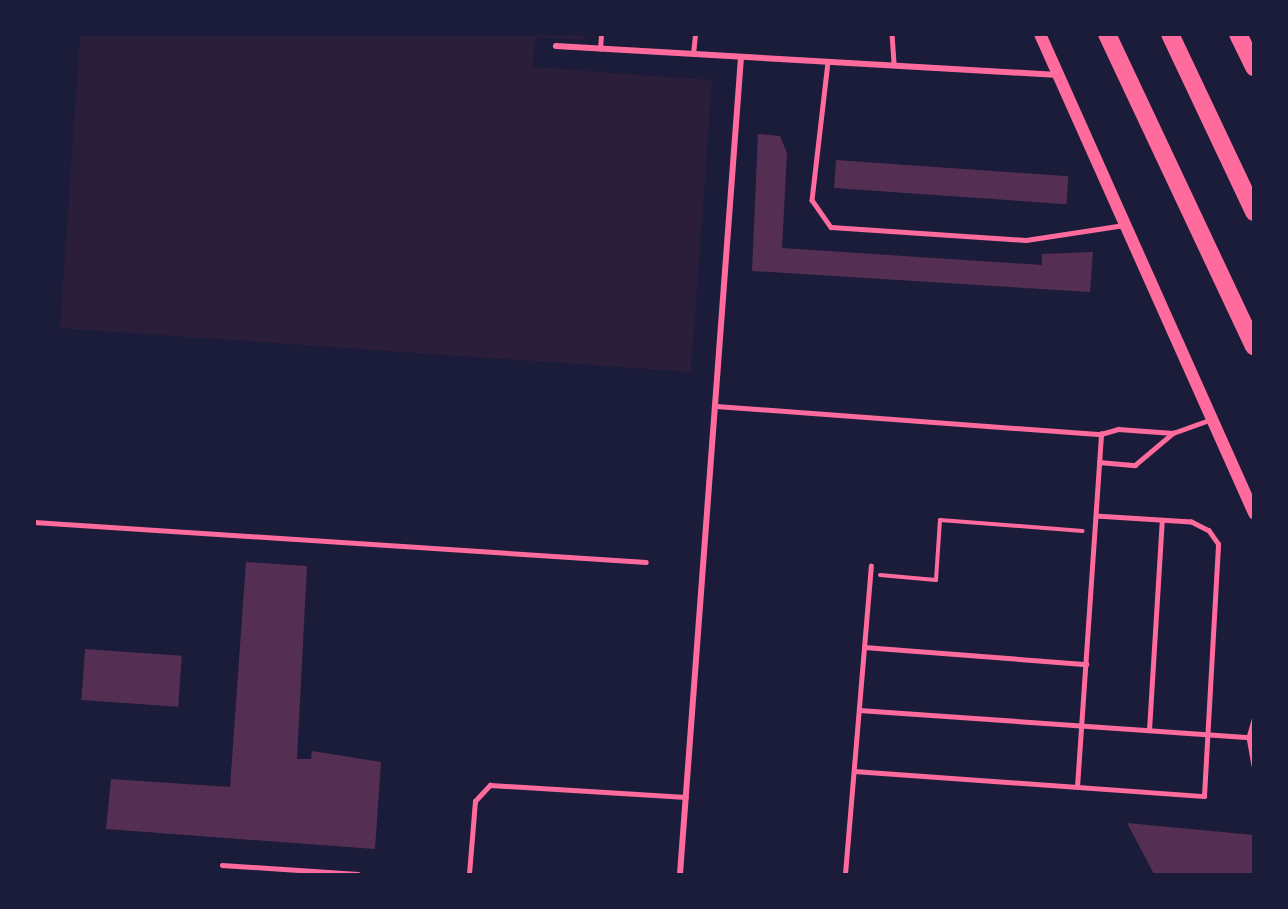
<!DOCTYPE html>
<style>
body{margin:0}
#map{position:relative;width:1288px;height:909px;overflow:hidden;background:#1b1b3a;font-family:"Space Grotesk",sans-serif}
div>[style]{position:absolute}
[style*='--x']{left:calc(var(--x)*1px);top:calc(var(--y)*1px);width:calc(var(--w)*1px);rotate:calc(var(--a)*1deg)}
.green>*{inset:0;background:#2a1e3b}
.building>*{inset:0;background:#542f53;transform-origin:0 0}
.path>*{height:4px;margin:-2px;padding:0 2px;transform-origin:2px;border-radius:2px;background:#ff6b9d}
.service>*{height:4.5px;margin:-2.25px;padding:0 2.25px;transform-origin:2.25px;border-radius:2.25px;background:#ff6b9d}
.minor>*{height:6px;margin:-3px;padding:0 3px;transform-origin:3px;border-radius:3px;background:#ff6b9d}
.secondary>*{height:12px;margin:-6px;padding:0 6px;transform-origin:6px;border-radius:6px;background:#ff6b9d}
.motorway>*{height:18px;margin:-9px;padding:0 9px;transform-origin:9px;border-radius:9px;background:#ff6b9d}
span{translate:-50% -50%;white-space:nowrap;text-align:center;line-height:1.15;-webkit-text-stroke:4.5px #1b1b3a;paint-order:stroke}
.frame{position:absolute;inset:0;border:36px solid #1b1b3a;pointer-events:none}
</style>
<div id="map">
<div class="green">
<i style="clip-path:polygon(66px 35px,585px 35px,585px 40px,535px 37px,533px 67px,712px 80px,691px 372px,60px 328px,80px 36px)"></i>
</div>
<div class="building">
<i style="clip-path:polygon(758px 134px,780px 136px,787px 153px,782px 248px,1042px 265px,1042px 254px,1093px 252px,1090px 292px,752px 271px)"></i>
<i style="left:836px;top:160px;width:233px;height:28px;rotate:4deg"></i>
<i style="clip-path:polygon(246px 562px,307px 566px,297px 759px,311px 759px,312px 751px,381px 762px,375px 849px,106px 829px,111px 779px,230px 787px)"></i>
<i style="left:85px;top:649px;width:97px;height:51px;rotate:4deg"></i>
<i style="clip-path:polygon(1127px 823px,1254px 835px,1254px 874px,1154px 874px)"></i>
</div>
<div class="path">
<i style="--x:880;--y:575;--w:56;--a:5.1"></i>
<i style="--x:936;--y:580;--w:60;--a:-86.2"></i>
<i style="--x:940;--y:520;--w:143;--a:4.4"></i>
</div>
<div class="service">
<i style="--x:892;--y:34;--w:31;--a:86"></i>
<i style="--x:600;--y:49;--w:15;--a:-86"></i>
<i style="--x:693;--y:54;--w:20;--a:-84"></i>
<i style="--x:828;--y:62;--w:139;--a:96.6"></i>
<i style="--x:812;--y:200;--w:33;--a:55"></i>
<i style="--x:831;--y:227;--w:195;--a:3.8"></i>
<i style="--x:1026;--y:240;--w:99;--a:-8.7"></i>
<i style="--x:716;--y:406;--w:386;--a:4.2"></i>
<i style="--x:1101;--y:434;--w:18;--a:-16"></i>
<i style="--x:1118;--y:429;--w:55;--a:4.2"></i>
<i style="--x:1173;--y:433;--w:41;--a:-19.7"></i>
<i style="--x:1099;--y:462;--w:36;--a:5"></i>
<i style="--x:1135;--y:465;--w:50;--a:-40.1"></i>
<i style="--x:34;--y:522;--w:613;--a:3.74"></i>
<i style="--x:864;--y:647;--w:223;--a:4.4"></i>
<i style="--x:859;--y:710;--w:391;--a:4"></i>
<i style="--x:1254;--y:720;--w:18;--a:106"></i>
<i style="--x:1249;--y:737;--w:29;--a:80"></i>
<i style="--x:1149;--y:730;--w:210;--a:-86.5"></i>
<i style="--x:854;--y:771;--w:351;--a:4.1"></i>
<i style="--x:1204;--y:796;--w:252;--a:-86.8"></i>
<i style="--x:1218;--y:544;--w:16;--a:-125"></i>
<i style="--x:1209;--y:531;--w:20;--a:-153"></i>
<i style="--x:1191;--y:522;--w:95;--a:-176.4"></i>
<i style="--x:1077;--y:787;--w:354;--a:-86.1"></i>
<i style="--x:222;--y:865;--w:136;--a:3.8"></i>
<i style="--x:469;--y:874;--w:73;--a:-85.3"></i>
<i style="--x:475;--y:801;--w:22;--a:-47"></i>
<i style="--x:490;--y:785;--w:196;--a:3.5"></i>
<i style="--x:845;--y:874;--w:309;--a:-85.2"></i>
</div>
<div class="minor">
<i style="--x:556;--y:46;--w:503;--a:3.31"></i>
<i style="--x:680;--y:874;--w:819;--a:-85.73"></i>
</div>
<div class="secondary">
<i style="--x:1040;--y:34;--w:525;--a:65.93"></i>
</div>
<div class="motorway">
<i style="--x:1107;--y:34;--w:345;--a:64.8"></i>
<i style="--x:1170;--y:34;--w:197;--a:64.7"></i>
<i style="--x:1238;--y:34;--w:37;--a:64"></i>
</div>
<div class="frame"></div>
</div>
